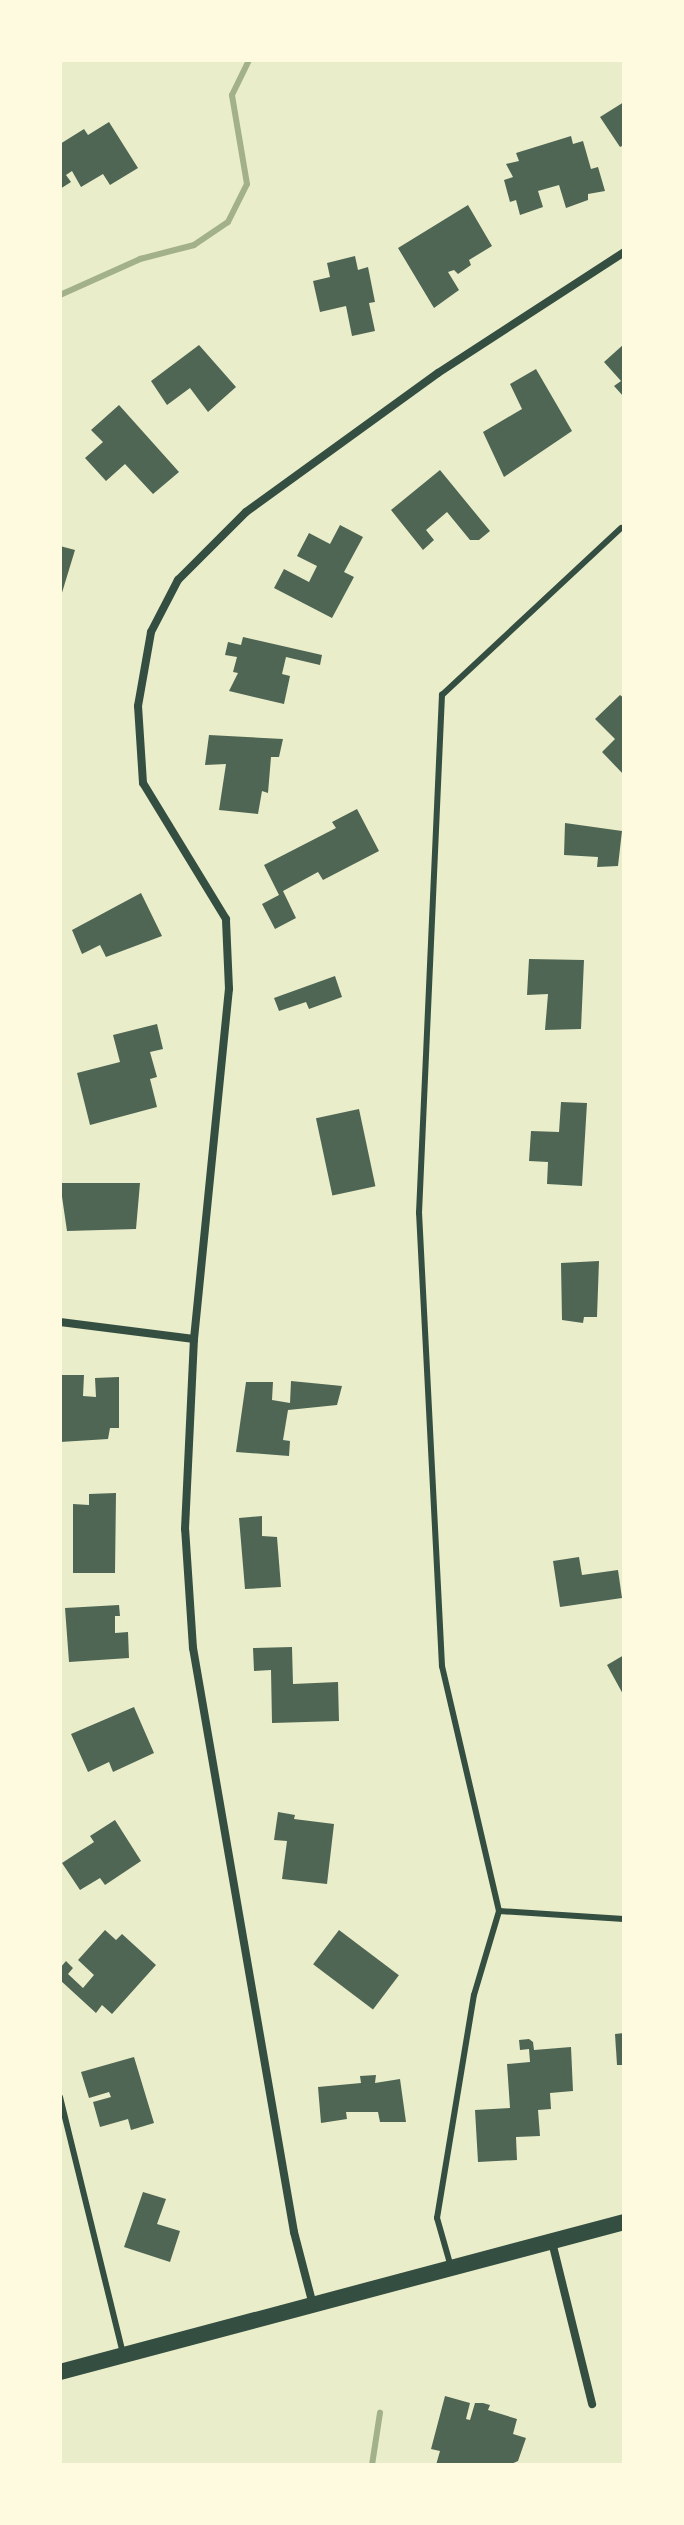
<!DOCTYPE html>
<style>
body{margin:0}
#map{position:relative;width:684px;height:2525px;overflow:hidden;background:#e9edc9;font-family:Montserrat,sans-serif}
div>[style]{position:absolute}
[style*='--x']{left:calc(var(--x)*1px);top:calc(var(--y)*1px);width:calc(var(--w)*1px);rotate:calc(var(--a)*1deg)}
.stream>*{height:6px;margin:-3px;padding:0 3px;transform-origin:3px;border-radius:3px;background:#a3b18a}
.building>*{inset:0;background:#4f6655;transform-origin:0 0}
.service>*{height:6px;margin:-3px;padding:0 3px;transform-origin:3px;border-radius:3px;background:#344e41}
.minor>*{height:8px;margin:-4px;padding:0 4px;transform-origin:4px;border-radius:4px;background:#344e41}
.secondary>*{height:16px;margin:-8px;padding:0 8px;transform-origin:8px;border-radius:8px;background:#344e41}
span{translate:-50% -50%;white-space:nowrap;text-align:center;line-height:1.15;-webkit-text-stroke:6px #fefae0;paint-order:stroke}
.frame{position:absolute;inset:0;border:62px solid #fefae0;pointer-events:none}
</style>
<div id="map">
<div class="stream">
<i style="--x:60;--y:295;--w:88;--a:-24.2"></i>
<i style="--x:140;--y:259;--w:56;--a:-14.5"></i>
<i style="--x:194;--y:245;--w:41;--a:-34.1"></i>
<i style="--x:228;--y:222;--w:42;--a:-63.4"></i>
<i style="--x:247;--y:184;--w:90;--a:-99.6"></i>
<i style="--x:232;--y:95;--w:39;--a:-64"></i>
<i style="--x:372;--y:2465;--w:53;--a:-81.3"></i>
</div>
<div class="building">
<i style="clip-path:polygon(624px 102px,624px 145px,620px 147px,600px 117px)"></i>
<i style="clip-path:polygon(109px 122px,138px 168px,110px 185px,103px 174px,81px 187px,72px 171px,66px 175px,71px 182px,60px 189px,60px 144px,84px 129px,88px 135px)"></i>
<i style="clip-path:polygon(571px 136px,573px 144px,583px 141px,591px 169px,598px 167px,605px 191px,588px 194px,588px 200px,566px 208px,559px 185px,538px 191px,543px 207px,520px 215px,516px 200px,510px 202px,504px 180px,513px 177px,506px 164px,519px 161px,516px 153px)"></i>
<i style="clip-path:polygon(468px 205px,492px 246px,469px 260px,471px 265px,458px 274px,454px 270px,448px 272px,459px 290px,434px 308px,398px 248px)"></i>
<i style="clip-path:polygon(355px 256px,358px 270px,368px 267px,375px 302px,369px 303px,375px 331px,352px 336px,346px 306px,320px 312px,313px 281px,330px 277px,327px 263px)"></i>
<i style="clip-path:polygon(624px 344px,624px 397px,614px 386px,621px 381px,604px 362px)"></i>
<i style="clip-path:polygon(199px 345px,236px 387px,208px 412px,190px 388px,167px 405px,151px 381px)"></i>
<i style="clip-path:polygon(536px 369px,572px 431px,504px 477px,483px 432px,522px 409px,510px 384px)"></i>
<i style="clip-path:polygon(119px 405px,179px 472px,153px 494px,125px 464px,106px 481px,85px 458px,103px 442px,91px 430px)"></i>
<i style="clip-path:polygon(440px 470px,490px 531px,479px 540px,470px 540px,447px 512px,426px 530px,434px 540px,423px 550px,391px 510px)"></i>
<i style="clip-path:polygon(340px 525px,363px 537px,344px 572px,354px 577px,332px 618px,274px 588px,284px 569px,309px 582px,317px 566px,297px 556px,309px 533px,330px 544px)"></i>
<i style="clip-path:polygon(60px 546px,75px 550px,61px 596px,60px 596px)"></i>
<i style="clip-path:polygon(243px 637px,322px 655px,320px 665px,286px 657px,282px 674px,290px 676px,284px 704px,229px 691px,238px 673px,233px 672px,237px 657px,225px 655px,228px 642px,241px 645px)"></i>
<i style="clip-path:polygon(620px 695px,624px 698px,624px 775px,602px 752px,615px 739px,595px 719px)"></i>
<i style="clip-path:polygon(209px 735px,283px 739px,279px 757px,271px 757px,268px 793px,262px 791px,258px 814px,219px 810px,226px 764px,205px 765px)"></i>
<i style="clip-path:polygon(357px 809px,379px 851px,323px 880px,318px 872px,283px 891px,296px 918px,275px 929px,262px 904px,279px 895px,264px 865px,336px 828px,332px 822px)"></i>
<i style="clip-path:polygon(565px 823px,622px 831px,618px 866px,597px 867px,598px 857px,564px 855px)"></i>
<i style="clip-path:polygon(141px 893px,162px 936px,106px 957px,100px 945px,82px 954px,72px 930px)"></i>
<i style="clip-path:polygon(529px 959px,584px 960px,581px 1029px,545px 1030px,548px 994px,527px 995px)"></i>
<i style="clip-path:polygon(335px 976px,342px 997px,309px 1009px,306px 1002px,279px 1011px,274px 998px)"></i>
<i style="clip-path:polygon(157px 1024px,163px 1049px,150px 1052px,157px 1077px,150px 1079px,157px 1107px,90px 1125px,77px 1073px,120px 1062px,113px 1035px)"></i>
<i style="clip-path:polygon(561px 1102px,587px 1103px,582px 1186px,547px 1184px,548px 1162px,529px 1161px,531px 1131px,559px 1132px)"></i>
<i style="left:359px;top:1109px;width:79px;height:44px;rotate:78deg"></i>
<i style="clip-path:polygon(60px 1183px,140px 1183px,136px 1229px,67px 1231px)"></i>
<i style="clip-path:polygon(599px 1261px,597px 1317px,584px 1317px,583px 1323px,562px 1320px,561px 1263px)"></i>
<i style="clip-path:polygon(60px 1375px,84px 1375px,83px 1396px,96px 1397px,95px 1378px,119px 1377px,119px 1428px,110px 1428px,108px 1439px,60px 1442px)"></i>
<i style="clip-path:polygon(291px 1381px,342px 1386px,337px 1405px,288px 1410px,283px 1440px,290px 1441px,289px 1456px,236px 1452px,246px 1382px,273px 1382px,272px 1400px,290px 1403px)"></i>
<i style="clip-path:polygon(116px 1493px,115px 1573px,73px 1573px,73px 1504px,89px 1505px,89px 1494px)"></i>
<i style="clip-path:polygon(262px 1516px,262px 1536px,277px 1537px,281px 1587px,245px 1589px,239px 1518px)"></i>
<i style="clip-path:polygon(579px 1557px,582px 1575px,618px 1570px,622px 1598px,560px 1607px,553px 1561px)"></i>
<i style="clip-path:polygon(119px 1605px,120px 1616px,115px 1616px,115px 1633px,128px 1632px,129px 1658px,69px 1662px,65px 1608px)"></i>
<i style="clip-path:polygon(292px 1647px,293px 1684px,338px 1682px,339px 1721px,272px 1723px,271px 1670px,254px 1671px,253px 1648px)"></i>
<i style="clip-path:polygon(624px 1655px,624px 1696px,607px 1665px)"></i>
<i style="clip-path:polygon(134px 1707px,154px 1753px,113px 1772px,109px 1762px,88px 1772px,71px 1734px)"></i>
<i style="clip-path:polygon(278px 1812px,295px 1815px,294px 1819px,334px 1824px,327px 1884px,282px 1879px,287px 1841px,274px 1840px)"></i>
<i style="clip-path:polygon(115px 1820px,141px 1861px,105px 1885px,100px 1878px,80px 1890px,62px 1863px,94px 1842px,90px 1836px)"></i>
<i style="clip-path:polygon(105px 1930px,116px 1940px,122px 1934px,156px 1965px,112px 2014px,102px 2005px,96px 2013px,60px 1980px,60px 1968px,66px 1961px,73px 1968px,68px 1974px,83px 1988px,94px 1975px,78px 1960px)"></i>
<i style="left:339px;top:1930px;width:75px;height:43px;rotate:37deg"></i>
<i style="clip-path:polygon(624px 2033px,624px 2065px,617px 2065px,615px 2034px)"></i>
<i style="clip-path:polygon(529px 2039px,533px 2042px,534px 2050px,571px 2047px,573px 2091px,550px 2093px,551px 2109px,538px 2110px,540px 2136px,516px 2137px,517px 2160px,478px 2162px,475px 2110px,510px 2108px,507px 2064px,530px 2062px,529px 2049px,520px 2050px,519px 2040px)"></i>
<i style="clip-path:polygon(134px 2057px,154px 2123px,131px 2130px,128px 2119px,100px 2127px,93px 2102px,111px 2097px,109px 2092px,89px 2098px,81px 2072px)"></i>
<i style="clip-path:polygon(376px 2075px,375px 2083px,400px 2079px,406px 2122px,380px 2122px,378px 2112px,346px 2112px,347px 2119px,321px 2123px,318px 2087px,361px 2083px,360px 2076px)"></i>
<i style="clip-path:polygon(143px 2192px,166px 2199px,157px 2224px,180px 2231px,170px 2262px,124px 2247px)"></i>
<i style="clip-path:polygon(445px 2396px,470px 2403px,466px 2419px,470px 2420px,475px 2403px,483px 2403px,490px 2405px,488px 2410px,517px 2419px,513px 2434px,526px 2438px,518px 2461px,509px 2465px,436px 2465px,440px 2451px,431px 2449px)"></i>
</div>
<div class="service">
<i style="--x:499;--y:1911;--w:125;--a:3.7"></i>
<i style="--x:60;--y:2097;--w:265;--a:76.2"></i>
<i style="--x:451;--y:2267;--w:51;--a:-105.9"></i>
<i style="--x:437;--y:2218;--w:226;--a:-80.6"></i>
<i style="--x:474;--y:1995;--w:88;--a:-73.4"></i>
<i style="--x:499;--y:1911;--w:252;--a:-103.1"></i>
<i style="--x:442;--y:1666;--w:454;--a:-92.9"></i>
<i style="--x:419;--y:1213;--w:519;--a:-87.46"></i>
<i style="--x:442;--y:695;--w:245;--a:-43"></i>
</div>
<div class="minor">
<i style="--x:60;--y:1322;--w:135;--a:7.2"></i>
<i style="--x:552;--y:2242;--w:167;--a:76.1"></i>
<i style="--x:313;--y:2305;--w:75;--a:-104.6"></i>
<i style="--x:294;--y:2232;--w:593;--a:-99.81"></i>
<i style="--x:193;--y:1648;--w:119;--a:-93.8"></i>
<i style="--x:185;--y:1529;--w:190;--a:-87.3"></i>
<i style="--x:194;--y:1339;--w:352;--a:-84.3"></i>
<i style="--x:229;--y:989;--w:70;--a:-92.5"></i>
<i style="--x:226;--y:919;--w:159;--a:-121.4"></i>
<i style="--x:143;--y:783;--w:77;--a:-93.7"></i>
<i style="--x:138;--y:706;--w:75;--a:-80"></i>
<i style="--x:151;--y:632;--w:59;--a:-62.6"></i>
<i style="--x:178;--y:580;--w:96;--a:-45"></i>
<i style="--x:246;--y:512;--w:237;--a:-35.9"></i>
<i style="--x:438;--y:373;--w:222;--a:-33"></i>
</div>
<div class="secondary">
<i style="--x:60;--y:2372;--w:584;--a:-14.89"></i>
</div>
<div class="frame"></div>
</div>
